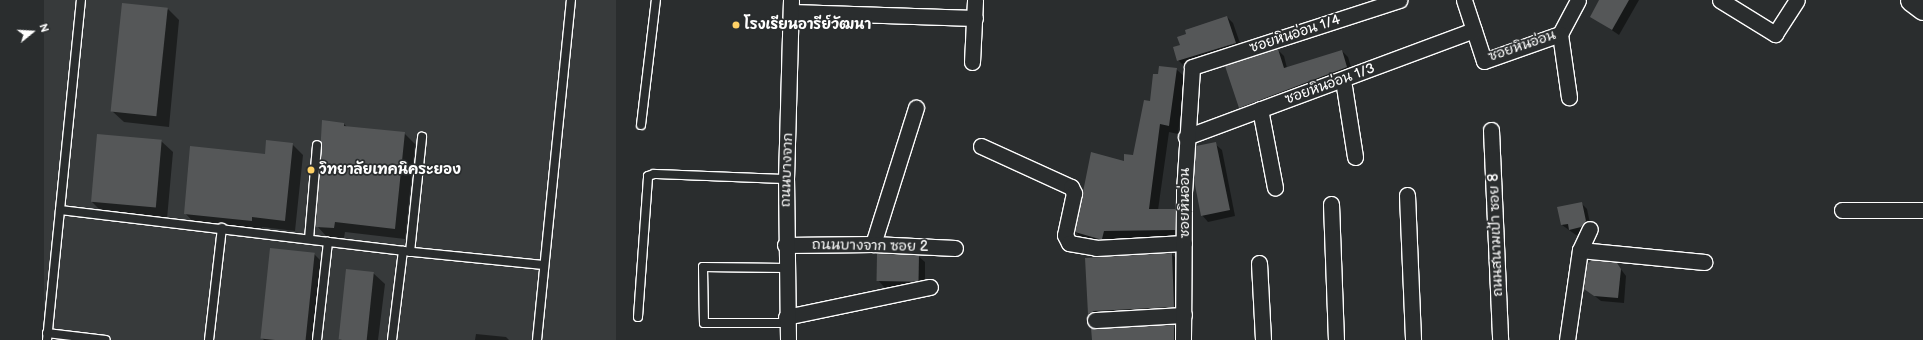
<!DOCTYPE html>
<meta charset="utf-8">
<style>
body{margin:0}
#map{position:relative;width:1923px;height:340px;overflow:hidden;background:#2a2d2e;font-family:"Balsamiq Sans","Playpen Sans Thai",sans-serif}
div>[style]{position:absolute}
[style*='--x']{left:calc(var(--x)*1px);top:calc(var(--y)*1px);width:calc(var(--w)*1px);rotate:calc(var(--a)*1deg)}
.built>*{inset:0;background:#373a3b;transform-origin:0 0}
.shadow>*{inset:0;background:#0007}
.building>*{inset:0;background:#555758;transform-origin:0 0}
.roads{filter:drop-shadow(1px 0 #fff) drop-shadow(-1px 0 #fff) drop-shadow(0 1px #fff) drop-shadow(0 -1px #fff)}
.lane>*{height:8px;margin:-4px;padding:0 4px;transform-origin:4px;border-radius:4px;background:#2a2d2e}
.street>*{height:15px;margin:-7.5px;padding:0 7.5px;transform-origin:7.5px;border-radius:7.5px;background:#2a2d2e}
.secondary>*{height:21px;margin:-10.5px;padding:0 10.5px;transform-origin:10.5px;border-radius:10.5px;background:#2a2d2e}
.dots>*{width:11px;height:11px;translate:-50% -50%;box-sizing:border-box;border:2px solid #2a2d2e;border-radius:50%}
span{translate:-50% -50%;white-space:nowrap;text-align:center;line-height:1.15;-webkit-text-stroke:3.5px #2a2d2e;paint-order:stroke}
.poi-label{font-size:14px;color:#fff;font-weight:700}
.left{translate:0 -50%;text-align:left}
.street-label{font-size:14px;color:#fff}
.north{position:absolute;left:12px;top:12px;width:40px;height:40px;-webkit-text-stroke:3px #2a2d2e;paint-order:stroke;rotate:72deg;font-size:11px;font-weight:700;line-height:16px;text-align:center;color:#fff}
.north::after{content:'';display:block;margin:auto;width:14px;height:18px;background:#fff;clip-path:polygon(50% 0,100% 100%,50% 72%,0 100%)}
</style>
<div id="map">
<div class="built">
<i style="left:44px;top:0;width:572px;height:342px"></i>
</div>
<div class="shadow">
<i style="clip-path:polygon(1601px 0,1639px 0,1619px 35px,1591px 16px)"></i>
<i style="clip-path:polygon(168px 9px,179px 20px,169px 127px,124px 122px,112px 111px)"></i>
<i style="clip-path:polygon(1227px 17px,1233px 23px,1242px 49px,1184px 66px,1178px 60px,1181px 46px)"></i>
<i style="clip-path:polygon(1278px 50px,1284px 56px,1287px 68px,1342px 51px,1348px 57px,1353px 74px,1246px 113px,1240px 107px)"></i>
<i style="clip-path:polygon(1176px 69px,1185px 77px,1178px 134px,1169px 132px,1158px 210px,1174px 210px,1183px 218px,1183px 239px,1112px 239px,1110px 247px,1084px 241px,1076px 232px,1125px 162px,1134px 157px,1159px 76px)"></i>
<i style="clip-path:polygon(344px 124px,348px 128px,404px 133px,415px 144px,405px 239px,345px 232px,344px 238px,327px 237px,317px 226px)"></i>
<i style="clip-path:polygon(161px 141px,173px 152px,167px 219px,103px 213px,92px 202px)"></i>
<i style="clip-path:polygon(292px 144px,303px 155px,295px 231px,262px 227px,262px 231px,195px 224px,185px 213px,265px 155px)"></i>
<i style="clip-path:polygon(1215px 144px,1222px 150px,1235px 216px,1208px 222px,1202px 215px)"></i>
<i style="clip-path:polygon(1581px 203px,1587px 209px,1591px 228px,1587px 233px,1576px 235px,1562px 225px)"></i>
<i style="clip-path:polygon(314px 254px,325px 265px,317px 340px,264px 340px,261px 337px)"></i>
<i style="clip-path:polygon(1172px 254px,1183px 266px,1185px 317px,1100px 325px,1089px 314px,1086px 259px)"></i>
<i style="clip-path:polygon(918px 256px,925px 262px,925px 286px,884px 287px,878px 280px)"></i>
<i style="clip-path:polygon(1617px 264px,1626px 276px,1624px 303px,1601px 301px,1586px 289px)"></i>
<i style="clip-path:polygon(373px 273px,385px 284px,378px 340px,339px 340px)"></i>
<i style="clip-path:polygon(1173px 326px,1185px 340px,1093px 340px)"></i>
<i style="clip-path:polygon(476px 334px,506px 337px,509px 340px,475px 340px)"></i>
</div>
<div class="building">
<i style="clip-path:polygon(1599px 0,1629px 0,1612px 30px,1590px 17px)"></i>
<i style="left:122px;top:3px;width:46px;height:109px;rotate:6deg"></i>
<i style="clip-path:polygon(1227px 16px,1236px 43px,1177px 61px,1173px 47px,1180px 45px,1177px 37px,1186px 34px,1185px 30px)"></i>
<i style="clip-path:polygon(1278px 49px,1284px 68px,1342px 50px,1347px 67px,1239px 108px,1225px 66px)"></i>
<i style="clip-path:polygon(1159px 66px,1177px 68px,1169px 126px,1160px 124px,1149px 209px,1175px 209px,1175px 230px,1104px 231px,1102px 239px,1099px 239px,1075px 232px,1091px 152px,1124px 161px,1124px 154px,1133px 155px,1144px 100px,1150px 101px,1153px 74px,1158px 74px)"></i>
<i style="clip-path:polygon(322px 120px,344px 123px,344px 126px,405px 132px,395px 229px,335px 222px,334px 228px,316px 227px)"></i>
<i style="left:97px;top:134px;width:65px;height:68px;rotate:5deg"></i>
<i style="clip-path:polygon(266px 140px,293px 143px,285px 221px,252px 217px,252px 221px,184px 214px,190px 146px,265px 154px)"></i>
<i style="clip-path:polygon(1216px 142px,1230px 210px,1201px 216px,1194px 180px,1196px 146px)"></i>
<i style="clip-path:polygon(1582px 202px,1586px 221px,1581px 227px,1569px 230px,1568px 224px,1561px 225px,1557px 207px)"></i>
<i style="left:270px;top:248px;width:45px;height:91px;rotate:6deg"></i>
<i style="clip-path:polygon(1172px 253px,1174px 307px,1094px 311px,1088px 314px,1085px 258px)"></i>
<i style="left:877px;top:254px;width:42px;height:27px;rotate:1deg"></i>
<i style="clip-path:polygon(1592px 260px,1617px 263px,1621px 269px,1618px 298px,1594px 296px,1584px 289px,1587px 264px)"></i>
<i style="left:346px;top:269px;width:28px;height:71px;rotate:6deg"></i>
<i style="clip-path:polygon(1174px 325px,1174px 340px,1092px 340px,1091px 328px)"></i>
</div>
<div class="roads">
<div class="lane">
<i style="--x:641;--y:125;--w:126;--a:-83.2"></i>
<i style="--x:60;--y:210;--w:345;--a:6.8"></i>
<i style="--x:403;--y:251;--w:141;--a:5.7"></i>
<i style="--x:309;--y:239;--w:94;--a:-85.1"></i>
<i style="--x:410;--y:252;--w:116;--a:-84"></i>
<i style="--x:786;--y:268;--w:83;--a:-179.3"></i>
<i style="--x:703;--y:267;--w:56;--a:89"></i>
<i style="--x:704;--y:323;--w:83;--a:0"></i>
<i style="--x:638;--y:317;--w:141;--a:-85.9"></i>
<i style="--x:648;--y:176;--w:6;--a:-18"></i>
<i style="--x:654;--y:174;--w:132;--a:2.2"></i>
<i style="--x:47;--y:333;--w:59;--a:6.8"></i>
<i style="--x:47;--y:340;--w:342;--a:-84.3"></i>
<i style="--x:209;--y:340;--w:113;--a:-83.4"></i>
<i style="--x:317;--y:340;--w:99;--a:-83.6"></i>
<i style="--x:392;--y:340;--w:90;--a:-83"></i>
<i style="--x:537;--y:340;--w:342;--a:-84.3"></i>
</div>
<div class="street">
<i style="--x:1464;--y:0;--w:64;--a:71.8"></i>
<i style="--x:1484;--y:61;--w:81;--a:-19.6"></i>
<i style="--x:1560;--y:34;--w:38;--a:-62"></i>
<i style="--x:1720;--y:0;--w:65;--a:31.7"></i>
<i style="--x:1775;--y:34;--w:40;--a:-57.1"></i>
<i style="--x:792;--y:12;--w:183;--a:1.9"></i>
<i style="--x:1560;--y:34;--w:64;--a:81.9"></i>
<i style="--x:972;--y:62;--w:62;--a:-87.2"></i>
<i style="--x:1343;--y:80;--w:78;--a:81.1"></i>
<i style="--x:1260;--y:109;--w:80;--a:79.2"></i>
<i style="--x:1491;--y:130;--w:210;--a:87.5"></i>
<i style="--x:1186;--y:137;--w:307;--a:-20.4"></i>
<i style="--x:981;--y:146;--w:99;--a:24.5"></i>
<i style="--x:1071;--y:187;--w:7;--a:63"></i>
<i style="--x:1074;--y:193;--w:43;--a:102.1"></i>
<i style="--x:1065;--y:235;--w:9;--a:63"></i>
<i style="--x:1069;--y:243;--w:27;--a:10"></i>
<i style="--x:1096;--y:248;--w:88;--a:-3.3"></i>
<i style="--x:1407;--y:195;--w:145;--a:87.6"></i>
<i style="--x:1331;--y:204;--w:136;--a:87.9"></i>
<i style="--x:1842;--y:210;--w:81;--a:0"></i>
<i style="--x:873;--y:244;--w:143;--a:-72.5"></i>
<i style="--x:785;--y:245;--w:88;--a:-0.7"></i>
<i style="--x:873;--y:244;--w:82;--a:2.8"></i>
<i style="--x:1580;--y:250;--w:125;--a:5.5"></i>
<i style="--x:1259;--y:263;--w:77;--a:87"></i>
<i style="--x:786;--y:317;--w:147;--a:-11.8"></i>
<i style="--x:1095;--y:320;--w:89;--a:-3.2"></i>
<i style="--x:788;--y:340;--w:161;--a:-90.7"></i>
<i style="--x:786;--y:179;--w:179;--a:-88.4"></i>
<i style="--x:1183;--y:340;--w:148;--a:-89.6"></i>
<i style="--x:1184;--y:192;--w:125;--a:-86.3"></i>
<i style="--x:1192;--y:67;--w:218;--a:-17.9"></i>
<i style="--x:1567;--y:340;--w:91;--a:-81.8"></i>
<i style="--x:1580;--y:250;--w:23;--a:-65"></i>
</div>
<div class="secondary">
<i style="--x:1911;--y:0;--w:15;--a:37"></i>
</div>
</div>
<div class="dots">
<i style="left:736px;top:25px;background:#ffd166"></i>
<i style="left:311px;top:170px;background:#ffd166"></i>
</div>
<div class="poi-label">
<span class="left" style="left:744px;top:25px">โรงเรียนอารีย์วัฒนา</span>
<span class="left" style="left:319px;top:170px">วิทยาลัยเทคนิคระยอง</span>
</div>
<div class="street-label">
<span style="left:1295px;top:34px;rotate:-18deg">ซอยหินอ่อน 1/4</span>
<span style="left:1522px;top:46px;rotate:-19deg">ซอยหินอ่อน</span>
<span style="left:1330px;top:84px;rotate:-20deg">ซอยหินอ่อน 1/3</span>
<span style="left:787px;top:170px;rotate:-88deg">ถนนบางจาก</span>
<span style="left:1185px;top:203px;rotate:-90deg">ซอยหินอ่อน</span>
<span style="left:1496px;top:235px;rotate:-92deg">ถนนสนามเป้า ซอย 8</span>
<span style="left:870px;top:246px;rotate:1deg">ถนนบางจาก ซอย 2</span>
</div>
<div class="north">N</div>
</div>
